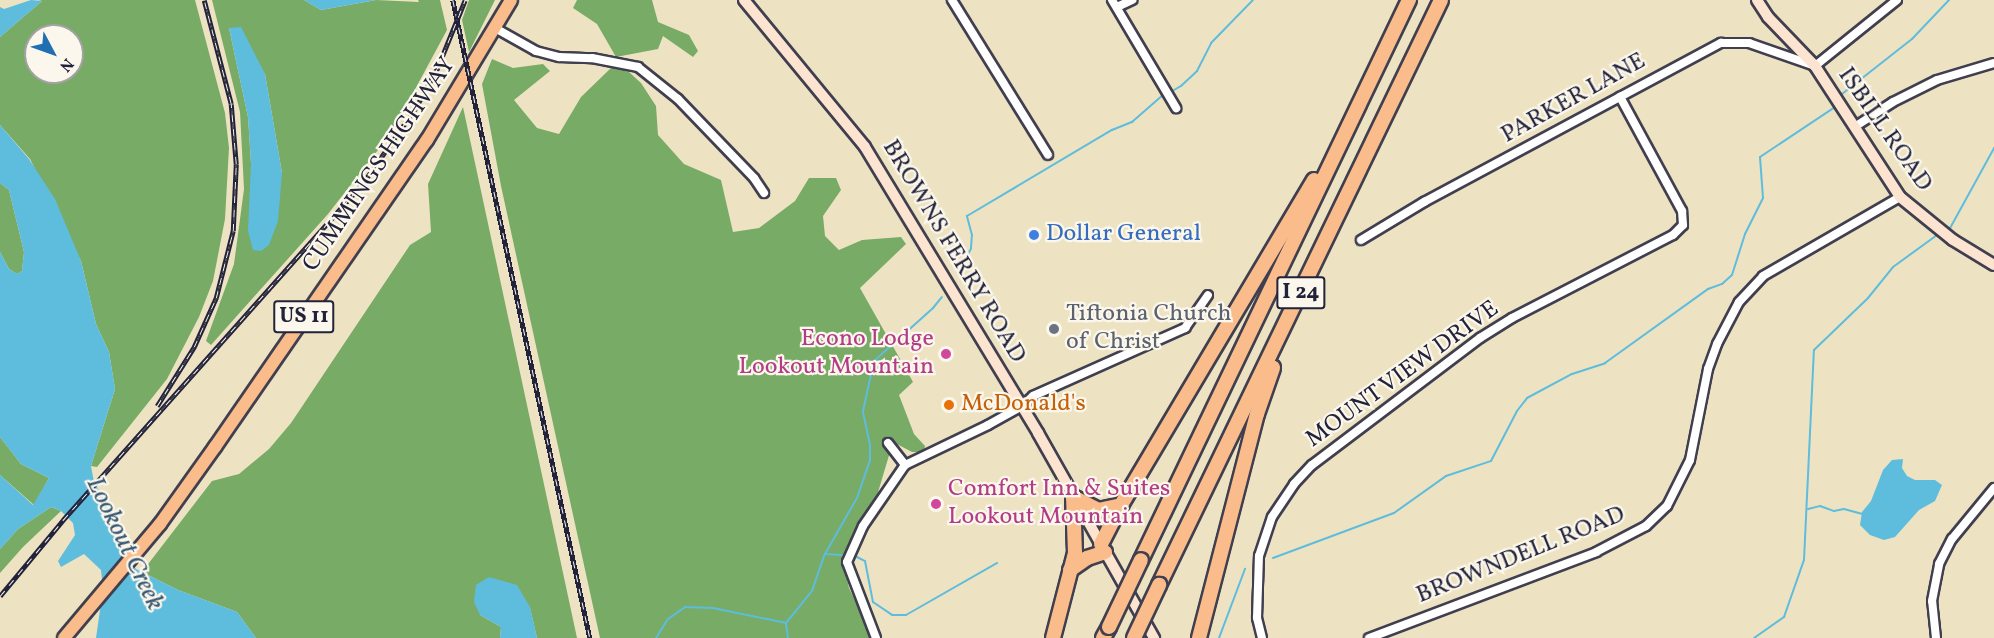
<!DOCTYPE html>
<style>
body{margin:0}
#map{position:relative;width:1994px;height:638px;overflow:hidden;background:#ede3c3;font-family:Vollkorn,serif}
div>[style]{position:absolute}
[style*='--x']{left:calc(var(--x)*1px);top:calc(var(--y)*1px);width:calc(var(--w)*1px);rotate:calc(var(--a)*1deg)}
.forest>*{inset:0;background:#78ab66}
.water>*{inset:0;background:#5ebcdc}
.stream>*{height:2px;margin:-1px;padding:0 1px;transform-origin:1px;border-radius:1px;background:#5ebcdc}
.roads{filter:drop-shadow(2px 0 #403f4f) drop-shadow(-2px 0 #403f4f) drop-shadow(0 2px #403f4f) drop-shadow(0 -2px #403f4f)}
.street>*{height:8px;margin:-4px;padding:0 4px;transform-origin:4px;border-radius:4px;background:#fff}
.secondary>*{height:10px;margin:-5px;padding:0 5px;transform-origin:5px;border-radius:5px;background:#fde4d0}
.primary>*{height:12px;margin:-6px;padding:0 6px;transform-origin:6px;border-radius:6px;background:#f9bc8a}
.highway>*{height:14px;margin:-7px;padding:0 7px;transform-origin:7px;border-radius:7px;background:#f9bc8a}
.rail>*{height:4.5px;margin-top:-2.25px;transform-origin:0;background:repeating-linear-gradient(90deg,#fbf7ec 0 7px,#22223b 0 14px);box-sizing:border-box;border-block:2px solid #22223b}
.bridges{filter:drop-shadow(2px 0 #403f4f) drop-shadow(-2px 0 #403f4f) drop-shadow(0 2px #403f4f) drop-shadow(0 -2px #403f4f)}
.highway-bridge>*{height:14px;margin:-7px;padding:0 7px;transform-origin:7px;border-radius:7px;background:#f9bc8a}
.dots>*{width:16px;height:16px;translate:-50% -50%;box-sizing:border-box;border:3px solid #fbf7ec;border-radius:50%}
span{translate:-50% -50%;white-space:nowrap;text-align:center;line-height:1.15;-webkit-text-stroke:4.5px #fbf7ec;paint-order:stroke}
.shield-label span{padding:2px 4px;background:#fbf7ec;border:2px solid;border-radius:4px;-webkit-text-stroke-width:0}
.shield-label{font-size:22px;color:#22223b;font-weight:700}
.street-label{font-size:24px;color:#22223b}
.shop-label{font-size:24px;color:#366cbe}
.left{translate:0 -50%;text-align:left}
.worship-label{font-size:24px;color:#5b616d}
.hotel-label{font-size:24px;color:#b23c85}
.right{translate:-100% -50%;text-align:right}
.food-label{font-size:24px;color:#c56008}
.water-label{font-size:26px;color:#375873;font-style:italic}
.north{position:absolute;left:24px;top:24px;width:60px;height:60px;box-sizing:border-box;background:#fbf7ec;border:2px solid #a4a2a5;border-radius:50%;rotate:131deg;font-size:16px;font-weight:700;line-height:24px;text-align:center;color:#22223b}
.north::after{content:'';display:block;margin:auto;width:21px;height:27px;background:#1f6fb2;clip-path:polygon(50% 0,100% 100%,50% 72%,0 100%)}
</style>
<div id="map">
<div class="forest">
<i style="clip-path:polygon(evenodd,38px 0,195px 0,225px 113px,229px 148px,225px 219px,213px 281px,199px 317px,167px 379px,97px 467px,91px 466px,115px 389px,109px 352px,96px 324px,81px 261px,30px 159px,0 125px,0 37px,42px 1px,38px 0,36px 36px,72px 36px,72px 72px,36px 72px,36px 36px)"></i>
<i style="clip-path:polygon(evenodd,212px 0,304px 0,321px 10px,376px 0,419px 2px,418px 0,440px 0,447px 30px,392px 132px,328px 214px,211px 345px,206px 341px,234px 264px,244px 189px,240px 112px,212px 0,229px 28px,265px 74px,282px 173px,251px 163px,248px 117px,229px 28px)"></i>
<i style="clip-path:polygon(469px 0,495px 0,469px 52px,462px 20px)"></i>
<i style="clip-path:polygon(577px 0,652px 0,658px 22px,689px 35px,698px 51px,693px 57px,663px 36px,658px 49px,616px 57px,597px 24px,573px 8px)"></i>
<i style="clip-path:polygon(492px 59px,513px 68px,543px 64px,550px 71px,514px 100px,537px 128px,559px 134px,581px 97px,613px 66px,629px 72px,641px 83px,656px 106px,658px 135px,684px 164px,721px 180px,733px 232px,759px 228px,795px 201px,809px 178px,836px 178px,841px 190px,823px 216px,825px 236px,839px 250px,862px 240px,901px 237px,906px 244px,860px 288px,913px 382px,899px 395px,914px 434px,925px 446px,924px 452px,912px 452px,893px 442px,876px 499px,851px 541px,843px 562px,849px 588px,873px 638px,600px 638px,501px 186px,482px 84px)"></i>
<i style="clip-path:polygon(463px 107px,577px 638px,537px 638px,530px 608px,480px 615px,501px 627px,500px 638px,256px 638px,237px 612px,178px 590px,142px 572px,212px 481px,239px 474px,269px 449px,291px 423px,410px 245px,431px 232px,428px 184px)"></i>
<i style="clip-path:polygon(0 183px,9px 190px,24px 252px,22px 271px,17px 274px,9px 269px,0 252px)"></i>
<i style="clip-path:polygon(0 437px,21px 464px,49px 478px,34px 505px,0 475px)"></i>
<i style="clip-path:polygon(51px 507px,61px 511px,23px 547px,0 573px,0 549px,18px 529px)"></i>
</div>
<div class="water">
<i style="clip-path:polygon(31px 0,42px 1px,0 37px,0 7px,4px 9px)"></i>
<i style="clip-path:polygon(304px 0,376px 0,321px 10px)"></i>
<i style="clip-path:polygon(241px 27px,265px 74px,282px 173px,278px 221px,269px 245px,261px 251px,253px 250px,248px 231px,251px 163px,248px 117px,229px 28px)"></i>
<i style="clip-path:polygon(0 125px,29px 159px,55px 199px,81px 261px,96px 324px,109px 352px,115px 389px,91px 466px,94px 482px,107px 503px,119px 548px,136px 569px,178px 590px,237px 612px,256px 638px,96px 638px,103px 589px,101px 570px,84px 554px,61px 567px,58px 561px,75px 535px,73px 523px,61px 511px,51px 507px,18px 529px,0 549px,0 475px,33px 505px,49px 478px,21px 464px,0 437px,0 252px,9px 269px,17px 274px,22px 271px,24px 252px,9px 190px,0 183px)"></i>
<i style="clip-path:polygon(1903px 459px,1902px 468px,1907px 476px,1915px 480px,1935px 480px,1942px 485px,1935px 501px,1919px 510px,1895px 537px,1884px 540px,1870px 535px,1860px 525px,1862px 512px,1871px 501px,1883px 470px,1892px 460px)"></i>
<i style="clip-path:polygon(489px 577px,517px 585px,530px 607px,537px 638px,500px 638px,501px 627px,480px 615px,474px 602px,476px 585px)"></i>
</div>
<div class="stream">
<i style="--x:1174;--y:90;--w:8;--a:-30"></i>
<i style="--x:1181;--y:86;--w:22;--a:-43"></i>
<i style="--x:1197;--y:71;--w:31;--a:-63"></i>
<i style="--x:1211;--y:43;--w:60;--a:-45.7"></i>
<i style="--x:1842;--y:94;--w:89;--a:-38.2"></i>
<i style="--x:1912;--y:39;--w:54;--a:-46.5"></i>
<i style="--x:1949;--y:230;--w:94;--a:-61.2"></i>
<i style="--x:960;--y:271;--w:25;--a:-64"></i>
<i style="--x:971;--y:248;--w:13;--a:-86"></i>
<i style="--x:972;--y:235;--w:20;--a:-105"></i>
<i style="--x:967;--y:216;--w:169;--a:-30.7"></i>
<i style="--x:1112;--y:130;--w:22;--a:-22"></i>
<i style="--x:1132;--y:122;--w:41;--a:-41.1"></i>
<i style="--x:1808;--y:509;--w:12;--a:-14"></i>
<i style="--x:1820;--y:506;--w:15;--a:20"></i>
<i style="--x:1834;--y:511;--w:10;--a:-11"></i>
<i style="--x:1844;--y:509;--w:20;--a:15"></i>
<i style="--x:825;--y:554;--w:17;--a:3"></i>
<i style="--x:857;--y:557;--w:9;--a:27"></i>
<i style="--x:865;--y:561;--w:42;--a:79"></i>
<i style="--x:873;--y:602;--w:23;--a:34"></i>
<i style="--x:892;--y:615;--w:14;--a:0"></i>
<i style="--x:906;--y:615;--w:105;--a:-29.7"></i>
<i style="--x:1273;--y:558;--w:129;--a:-20.4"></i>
<i style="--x:1394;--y:513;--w:64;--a:-35.4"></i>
<i style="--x:1446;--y:476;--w:47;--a:-18.4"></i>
<i style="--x:1491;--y:461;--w:56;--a:-62.5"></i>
<i style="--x:1517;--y:411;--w:16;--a:-52"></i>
<i style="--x:1527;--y:398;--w:51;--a:-28.1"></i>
<i style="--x:1572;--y:374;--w:35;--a:-18"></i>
<i style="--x:1605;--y:363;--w:127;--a:-35.7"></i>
<i style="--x:1708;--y:289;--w:15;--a:-20"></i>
<i style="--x:1722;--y:284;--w:13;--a:-42"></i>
<i style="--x:1732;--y:275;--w:43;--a:-72.4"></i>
<i style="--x:1745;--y:234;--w:40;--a:-63.4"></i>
<i style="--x:1763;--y:198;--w:41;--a:-94.2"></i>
<i style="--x:1760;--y:157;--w:90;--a:-33.7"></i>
<i style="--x:656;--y:638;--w:22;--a:-58"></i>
<i style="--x:668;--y:619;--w:21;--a:-35"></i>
<i style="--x:685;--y:607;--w:28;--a:2"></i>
<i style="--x:713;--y:608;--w:75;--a:11.6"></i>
<i style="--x:788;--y:638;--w:15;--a:-98"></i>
<i style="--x:786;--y:623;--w:41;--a:-50.9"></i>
<i style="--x:812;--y:591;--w:39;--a:-71"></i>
<i style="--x:825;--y:554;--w:64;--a:-60.3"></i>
<i style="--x:857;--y:498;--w:39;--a:-71"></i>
<i style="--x:870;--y:461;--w:16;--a:-90"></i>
<i style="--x:870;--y:445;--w:35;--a:-102"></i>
<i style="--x:863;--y:411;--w:51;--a:-77.6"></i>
<i style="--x:874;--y:361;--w:79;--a:-41.9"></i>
<i style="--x:933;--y:308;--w:14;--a:-51"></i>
<i style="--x:1219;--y:638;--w:74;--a:-69.4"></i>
<i style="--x:1754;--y:638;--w:37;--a:-35"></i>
<i style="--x:1784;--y:617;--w:60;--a:-70.7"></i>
<i style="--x:1804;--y:560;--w:210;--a:-87.3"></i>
<i style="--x:1814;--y:350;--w:75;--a:-43.9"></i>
<i style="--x:1868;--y:298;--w:40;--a:-51"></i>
<i style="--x:1893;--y:267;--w:54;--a:-36"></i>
</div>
<div class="roads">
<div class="street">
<i style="--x:952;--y:0;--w:182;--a:58.2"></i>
<i style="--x:1112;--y:0;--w:126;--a:59.3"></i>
<i style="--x:1117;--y:7;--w:17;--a:-25"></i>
<i style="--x:495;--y:28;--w:47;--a:29.3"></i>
<i style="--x:536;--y:51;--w:24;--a:15"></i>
<i style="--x:559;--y:57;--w:33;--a:2"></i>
<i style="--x:592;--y:58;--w:47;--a:11.1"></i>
<i style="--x:638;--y:67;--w:51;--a:38.7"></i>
<i style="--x:678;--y:99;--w:110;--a:46.1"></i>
<i style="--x:754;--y:178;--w:18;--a:56"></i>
<i style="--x:1856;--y:126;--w:44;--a:-33"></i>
<i style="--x:1893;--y:102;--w:49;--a:-26.6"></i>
<i style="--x:1937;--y:80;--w:59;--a:-16.6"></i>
<i style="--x:1361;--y:240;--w:74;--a:-31.1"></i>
<i style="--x:1424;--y:202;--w:337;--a:-28.2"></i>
<i style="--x:1721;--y:43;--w:28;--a:0"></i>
<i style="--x:1749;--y:43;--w:70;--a:19.2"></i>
<i style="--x:1815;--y:66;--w:105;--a:-38.8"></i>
<i style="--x:888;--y:443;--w:28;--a:52"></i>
<i style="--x:876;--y:638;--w:81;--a:-110.9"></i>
<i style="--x:847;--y:562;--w:39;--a:-66"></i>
<i style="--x:863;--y:526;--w:74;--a:-55.5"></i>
<i style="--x:905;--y:465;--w:92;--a:-25.7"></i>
<i style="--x:988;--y:425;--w:39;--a:-29"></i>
<i style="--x:1022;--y:406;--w:15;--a:-42"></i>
<i style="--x:1033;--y:396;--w:167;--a:-24.1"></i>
<i style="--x:1185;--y:328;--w:40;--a:-55.1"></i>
<i style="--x:1262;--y:638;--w:21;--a:-104"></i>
<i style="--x:1257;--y:618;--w:62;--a:-88.2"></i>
<i style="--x:1259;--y:556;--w:41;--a:-71.6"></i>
<i style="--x:1272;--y:517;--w:40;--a:-56"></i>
<i style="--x:1294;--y:484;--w:26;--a:-47"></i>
<i style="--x:1312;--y:465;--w:211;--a:-37.1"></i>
<i style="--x:1480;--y:338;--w:38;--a:-32"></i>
<i style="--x:1512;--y:318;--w:181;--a:-27.3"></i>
<i style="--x:1673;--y:235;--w:14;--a:-45"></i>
<i style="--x:1683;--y:225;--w:14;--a:-94"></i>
<i style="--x:1682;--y:211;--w:130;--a:-118.5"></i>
<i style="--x:1369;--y:638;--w:243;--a:-20.7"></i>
<i style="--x:1596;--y:552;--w:56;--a:-27.5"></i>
<i style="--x:1646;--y:526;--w:29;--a:-44"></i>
<i style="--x:1667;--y:506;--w:51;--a:-63.4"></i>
<i style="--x:1690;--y:460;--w:93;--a:-78.8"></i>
<i style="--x:1708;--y:369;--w:27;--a:-70"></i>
<i style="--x:1717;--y:344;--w:47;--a:-62.4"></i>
<i style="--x:1739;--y:302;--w:35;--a:-47"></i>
<i style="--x:1763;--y:276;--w:158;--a:-30"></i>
<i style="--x:1936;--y:638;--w:37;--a:-96"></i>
<i style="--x:1932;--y:601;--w:38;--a:-79"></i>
<i style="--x:1939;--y:564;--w:28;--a:-63"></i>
<i style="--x:1952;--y:539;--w:66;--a:-50.5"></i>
</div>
<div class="secondary">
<i style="--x:744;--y:0;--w:190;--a:50.5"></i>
<i style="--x:865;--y:147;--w:334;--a:58.8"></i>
<i style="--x:1038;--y:433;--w:236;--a:60.5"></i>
<i style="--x:1757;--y:0;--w:20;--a:57"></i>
<i style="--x:1768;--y:17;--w:68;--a:46.2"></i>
<i style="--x:1815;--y:66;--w:156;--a:57"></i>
<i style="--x:1900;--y:197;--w:68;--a:39.1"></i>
<i style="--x:1953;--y:240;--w:48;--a:31.4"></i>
</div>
<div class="primary">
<i style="--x:64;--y:638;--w:149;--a:-49.9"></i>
<i style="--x:160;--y:524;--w:95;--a:-54.5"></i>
<i style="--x:215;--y:447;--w:373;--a:-55.4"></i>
<i style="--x:427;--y:140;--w:163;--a:-59"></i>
</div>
<div class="highway">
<i style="--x:1073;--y:497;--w:28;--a:27"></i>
<i style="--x:1098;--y:510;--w:24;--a:-12"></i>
<i style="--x:1121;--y:505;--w:378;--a:-59.3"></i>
<i style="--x:1101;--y:544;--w:44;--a:-62.9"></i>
<i style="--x:1141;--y:560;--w:621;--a:-64.43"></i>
<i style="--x:1070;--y:570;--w:21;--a:-35"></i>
<i style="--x:1087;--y:558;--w:19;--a:-18"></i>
<i style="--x:1159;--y:585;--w:649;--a:-64.26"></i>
<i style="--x:1053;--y:638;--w:88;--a:-75.5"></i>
<i style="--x:1075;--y:553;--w:56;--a:-92"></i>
<i style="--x:1103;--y:638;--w:13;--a:-61"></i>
<i style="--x:1199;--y:638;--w:231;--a:-75.5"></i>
<i style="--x:1257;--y:414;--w:49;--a:-70.8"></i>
</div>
</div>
<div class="rail">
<i style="--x:453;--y:0;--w:653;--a:77.88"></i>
<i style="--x:157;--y:406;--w:70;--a:-57.9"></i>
<i style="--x:194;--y:347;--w:54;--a:-65.8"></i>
<i style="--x:216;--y:298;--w:69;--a:-75.8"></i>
<i style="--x:233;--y:231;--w:67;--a:-87.4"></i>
<i style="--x:236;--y:164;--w:60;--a:-94.8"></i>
<i style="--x:231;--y:104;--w:107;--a:-104.6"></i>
<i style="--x:0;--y:596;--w:99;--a:-50.3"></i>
<i style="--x:63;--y:520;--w:448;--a:-48.3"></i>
<i style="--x:361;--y:186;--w:94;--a:-55"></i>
<i style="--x:415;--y:109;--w:46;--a:-61.2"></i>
<i style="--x:437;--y:69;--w:74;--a:-67.9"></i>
</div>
<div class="bridges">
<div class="highway-bridge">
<i style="--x:1109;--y:627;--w:74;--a:-64.5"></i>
<i style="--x:1134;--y:638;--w:59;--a:-64.7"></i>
</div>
</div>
<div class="dots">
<i style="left:1034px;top:235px;background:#3f7fe0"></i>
<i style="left:1054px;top:329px;background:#6b7280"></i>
<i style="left:946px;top:354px;background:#d1479c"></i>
<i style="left:949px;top:405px;background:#e8710a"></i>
<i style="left:936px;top:504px;background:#d1479c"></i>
</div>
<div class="shield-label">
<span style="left:1301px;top:293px">I 24</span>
<span style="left:304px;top:317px">US 11</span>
</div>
<div class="street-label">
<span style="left:1574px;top:99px;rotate:-29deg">PARKER LANE</span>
<span style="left:1884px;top:130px;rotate:55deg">ISBILL ROAD</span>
<span style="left:380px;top:165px;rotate:-56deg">CUMMINGS HIGHWAY</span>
<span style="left:953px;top:252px;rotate:59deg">BROWNS FERRY ROAD</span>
<span style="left:1403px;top:375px;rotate:-36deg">MOUNT VIEW DRIVE</span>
<span style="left:1521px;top:556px;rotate:-22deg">BROWNDELL ROAD</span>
</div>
<div class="shop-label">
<span class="left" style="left:1046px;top:235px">Dollar General</span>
</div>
<div class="worship-label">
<span class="left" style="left:1066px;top:329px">Tiftonia Church<br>of Christ</span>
</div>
<div class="hotel-label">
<span class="right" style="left:934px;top:354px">Econo Lodge<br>Lookout Mountain</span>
<span class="left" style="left:948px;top:504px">Comfort Inn &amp; Suites<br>Lookout Mountain</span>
</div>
<div class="food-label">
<span class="left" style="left:961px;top:405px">McDonald's</span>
</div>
<div class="water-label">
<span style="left:124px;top:544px;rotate:64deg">Lookout Creek</span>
</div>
<div class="north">N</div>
</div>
